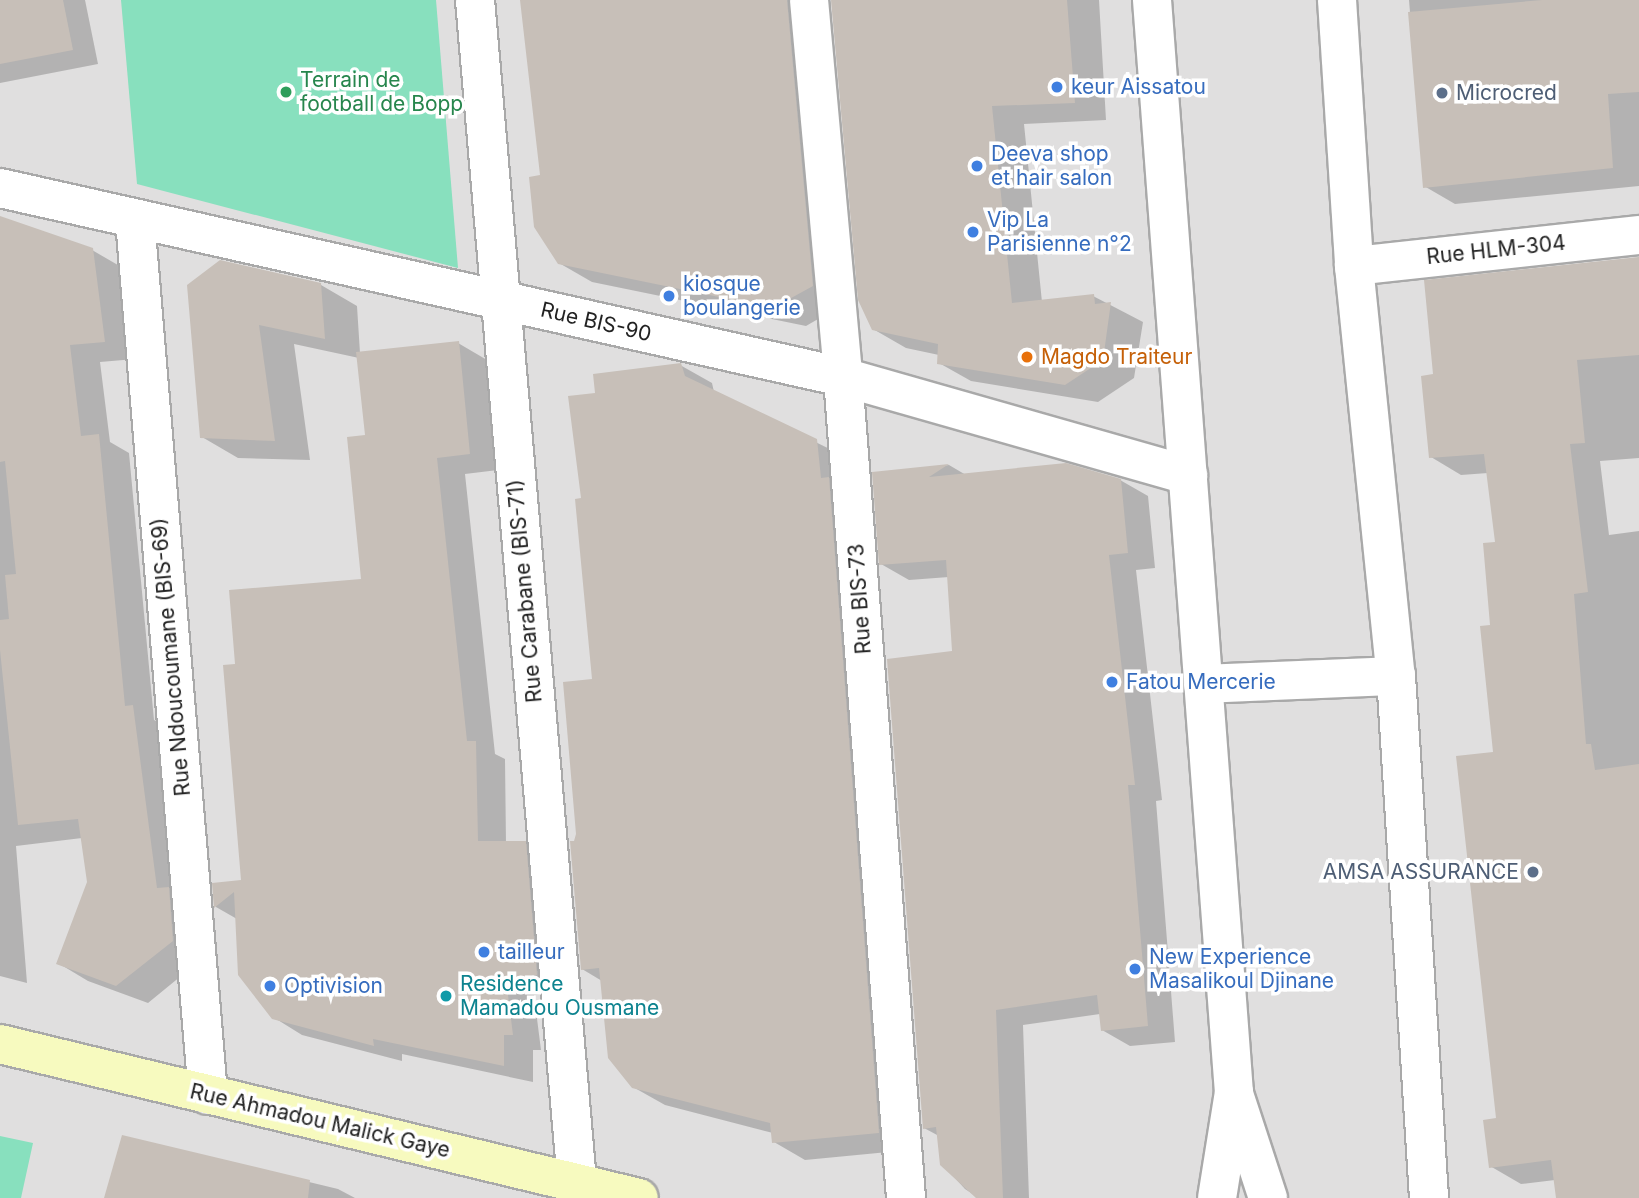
<!DOCTYPE html>
<meta charset="utf-8">
<style>
body{margin:0}
#map{position:relative;width:1639px;height:1198px;overflow:hidden;background:#f2efe9;font-family:Inter,sans-serif}
div>[style]{position:absolute}
[style*='--x']{left:calc(var(--x)*1px);top:calc(var(--y)*1px);width:calc(var(--w)*1px);rotate:calc(var(--a)*1deg)}
.residential>*{inset:0;background:#e0dfdf;transform-origin:0 0}
.pitch>*{inset:0;background:#88e0be}
.shadow>*{inset:0;background:#0003}
.building>*{inset:0;background:#c7bfb8}
.roads{filter:drop-shadow(2px 0 #a9a9a9) drop-shadow(-2px 0 #a9a9a9) drop-shadow(0 2px #a9a9a9) drop-shadow(0 -2px #a9a9a9)}
.minor>*{height:38px;margin:-19px;padding:0 19px;transform-origin:19px;border-radius:19px;background:#fff}
.tertiary>*{height:38px;margin:-19px;padding:0 19px;transform-origin:19px;border-radius:19px;background:#fff}
.secondary>*{height:38px;margin:-19px;padding:0 19px;transform-origin:19px;border-radius:19px;background:#f7fabf}
.dots>*{width:19px;height:19px;translate:-50% -50%;box-sizing:border-box;border:4px solid #fff;border-radius:50%}
span{translate:-50% -50%;white-space:nowrap;text-align:center;line-height:1.15;-webkit-text-stroke:7px #fff;paint-order:stroke}
.leisure-label{font-size:21px;color:#27864d}
.left{translate:0 -50%;text-align:left}
.shop-label{font-size:21px;color:#366cbe}
.service-label{font-size:21px;color:#4e5e75}
.right{translate:-100% -50%;text-align:right}
.street-label{font-size:21px;color:#222}
.food-label{font-size:21px;color:#c56008}
.culture-label{font-size:21px;color:#0d838f}
</style>
<div id="map">
<div class="residential">
<i style="left:0;top:0;width:1639px;height:1198px"></i>
</div>
<div class="pitch">
<i style="clip-path:polygon(121px 0,436px 0,458px 268px,137px 184px)"></i>
<i style="clip-path:polygon(0 1136px,33px 1143px,21px 1198px,0 1198px)"></i>
</div>
<div class="shadow">
<i style="clip-path:polygon(0 0,85px 0,98px 64px,0 83px)"></i>
<i style="clip-path:polygon(522px 0,830px 0,844px 304px,806px 326px,592px 282px,559px 263px,542px 176px)"></i>
<i style="clip-path:polygon(833px 0,1099px 0,1106px 120px,1024px 124px,1042px 302px,1093px 296px,1143px 322px,1134px 378px,1098px 402px,971px 381px,939px 363px,939px 355px,906px 348px,873px 329px)"></i>
<i style="clip-path:polygon(1409px 0,1639px 0,1639px 186px,1455px 204px,1424px 186px)"></i>
<i style="clip-path:polygon(0 218px,92px 250px,123px 268px,135px 359px,100px 362px,110px 442px,129px 453px,154px 720px,163px 724px,203px 958px,148px 1003px,88px 981px,58px 963px,94px 918px,82px 838px,16px 846px,27px 983px,0 976px)"></i>
<i style="clip-path:polygon(1639px 257px,1639px 458px,1600px 461px,1609px 535px,1639px 531px,1639px 1198px,1557px 1198px,1555px 1180px,1521px 1184px,1490px 1166px,1498px 1120px,1492px 626px,1497px 543px,1488px 473px,1461px 475px,1431px 457px,1435px 376px)"></i>
<i style="clip-path:polygon(321px 285px,357px 306px,360px 353px,458px 343px,487px 360px,498px 470px,465px 474px,495px 754px,505px 759px,506px 843px,525px 843px,554px 860px,566px 991px,534px 995px,541px 1050px,533px 1050px,533px 1082px,402px 1054px,402px 1061px,302px 1035px,273px 1017px,237px 919px,216px 907px,214px 884px,243px 882px,237px 666px,363px 580px,367px 437px,359px 358px,294px 344px,310px 460px,238px 458px,202px 437px,189px 286px)"></i>
<i style="clip-path:polygon(680px 365px,712px 383px,714px 392px,848px 458px,909px 1150px,805px 1160px,774px 1142px,773px 1133px,665px 1105px,633px 1087px,602px 981px,582px 969px,576px 843px,594px 680px,583px 499px,597px 394px)"></i>
<i style="clip-path:polygon(949px 465px,966px 475px,1120px 480px,1148px 496px,1155px 568px,1136px 570px,1162px 800px,1156px 801px,1175px 1042px,1130px 1046px,1102px 1030px,1100px 1014px,1023px 1025px,1029px 1198px,979px 1198px,965px 1189px,942px 1164px,939px 1136px,924px 1128px,953px 652px,949px 577px,909px 580px,881px 564px,874px 474px)"></i>
<i style="clip-path:polygon(123px 1137px,338px 1189px,355px 1198px,106px 1198px)"></i>
</div>
<div class="building">
<i style="clip-path:polygon(0 0,63px 0,73px 50px,0 64px)"></i>
<i style="clip-path:polygon(520px 0,787px 0,813px 286px,773px 308px,558px 264px,534px 227px,529px 177px,540px 175px)"></i>
<i style="clip-path:polygon(831px 0,1067px 0,1075px 103px,992px 106px,1012px 303px,1094px 294px,1095px 304px,1111px 302px,1103px 360px,1065px 385px,937px 364px,938px 344px,872px 330px,858px 300px)"></i>
<i style="clip-path:polygon(1542px 0,1639px 0,1639px 92px,1608px 94px,1613px 168px,1423px 188px,1408px 12px)"></i>
<i style="clip-path:polygon(0 216px,93px 248px,105px 342px,70px 345px,81px 436px,99px 434px,125px 706px,133px 705px,157px 888px,169px 887px,173px 941px,116px 986px,56px 964px,87px 882px,78px 819px,18px 825px,0 650px,0 620px,9px 619px,5px 575px,16px 574px,5px 461px,0 462px)"></i>
<i style="clip-path:polygon(1639px 257px,1639px 355px,1577px 360px,1585px 443px,1570px 444px,1588px 592px,1574px 594px,1586px 744px,1591px 744px,1595px 770px,1639px 764px,1639px 1198px,1556px 1198px,1551px 1160px,1489px 1168px,1483px 1120px,1496px 1118px,1456px 756px,1493px 752px,1480px 626px,1490px 625px,1483px 543px,1495px 542px,1484px 454px,1429px 458px,1421px 376px,1433px 374px,1424px 280px)"></i>
<i style="clip-path:polygon(220px 260px,321px 283px,325px 339px,259px 325px,275px 441px,200px 438px,187px 285px)"></i>
<i style="clip-path:polygon(459px 341px,470px 454px,437px 458px,467px 741px,476px 741px,478px 841px,526px 841px,537px 975px,506px 979px,513px 1035px,504px 1035px,504px 1066px,373px 1039px,374px 1046px,272px 1019px,238px 975px,234px 892px,214px 908px,212px 883px,241px 880px,223px 665px,235px 664px,229px 590px,361px 579px,347px 437px,365px 435px,356px 352px)"></i>
<i style="clip-path:polygon(681px 363px,685px 376px,817px 439px,821px 478px,829px 477px,879px 1133px,772px 1143px,770px 1123px,632px 1088px,608px 1058px,599px 968px,581px 970px,570px 841px,574px 841px,576px 834px,563px 682px,592px 679px,575px 499px,581px 498px,568px 396px,595px 393px,593px 374px)"></i>
<i style="clip-path:polygon(1066px 463px,1121px 479px,1128px 553px,1109px 555px,1135px 785px,1128px 785px,1148px 1026px,1101px 1031px,1097px 995px,996px 1010px,1003px 1198px,976px 1198px,940px 1165px,936px 1127px,923px 1129px,887px 659px,952px 651px,946px 560px,879px 565px,872px 472px,949px 464px,929px 477px)"></i>
<i style="clip-path:polygon(122px 1135px,310px 1180px,308px 1198px,104px 1198px)"></i>
</div>
<div class="roads">
<div class="minor">
<i style="--x:475;--y:0;--w:1186;--a:85.07"></i>
<i style="--x:809;--y:0;--w:379;--a:84.8"></i>
<i style="--x:843;--y:377;--w:823;--a:85.61"></i>
<i style="--x:1337;--y:0;--w:267;--a:86.3"></i>
<i style="--x:1354;--y:266;--w:412;--a:84.2"></i>
<i style="--x:1396;--y:676;--w:523;--a:86.38"></i>
<i style="--x:0;--y:188;--w:864;--a:12.64"></i>
<i style="--x:843;--y:377;--w:359;--a:15.9"></i>
<i style="--x:135;--y:220;--w:878;--a:85.23"></i>
<i style="--x:1354;--y:266;--w:287;--a:-6.2"></i>
<i style="--x:1203;--y:684;--w:193;--a:-2.4"></i>
</div>
<div class="tertiary">
<i style="--x:1152;--y:0;--w:1095;--a:85.71"></i>
<i style="--x:1234;--y:1092;--w:107;--a:99.1"></i>
<i style="--x:1235;--y:1097;--w:106;--a:71.9"></i>
</div>
<div class="secondary">
<i style="--x:0;--y:1044;--w:657;--a:13.55"></i>
</div>
</div>
<div class="dots">
<i style="left:1057px;top:87px;background:#3f7fe0"></i>
<i style="left:286px;top:92px;background:#2e9e5b"></i>
<i style="left:1442px;top:93px;background:#5c6f8a"></i>
<i style="left:977px;top:166px;background:#3f7fe0"></i>
<i style="left:973px;top:232px;background:#3f7fe0"></i>
<i style="left:669px;top:296px;background:#3f7fe0"></i>
<i style="left:1027px;top:357px;background:#e8710a"></i>
<i style="left:1112px;top:682px;background:#3f7fe0"></i>
<i style="left:1533px;top:872px;background:#5c6f8a"></i>
<i style="left:484px;top:952px;background:#3f7fe0"></i>
<i style="left:1135px;top:969px;background:#3f7fe0"></i>
<i style="left:270px;top:986px;background:#3f7fe0"></i>
<i style="left:446px;top:996px;background:#0f9aa8"></i>
</div>
<div class="leisure-label">
<span class="left" style="left:300px;top:92px">Terrain de<br>football de Bopp</span>
</div>
<div class="shop-label">
<span class="left" style="left:1071px;top:87px">keur Aissatou</span>
<span class="left" style="left:991px;top:166px">Deeva shop<br>et hair salon</span>
<span class="left" style="left:987px;top:232px">Vip La<br>Parisienne n°2</span>
<span class="left" style="left:683px;top:296px">kiosque<br>boulangerie</span>
<span class="left" style="left:1126px;top:682px">Fatou Mercerie</span>
<span class="left" style="left:498px;top:952px">tailleur</span>
<span class="left" style="left:1149px;top:969px">New Experience<br>Masalikoul Djinane</span>
<span class="left" style="left:284px;top:986px">Optivision</span>
</div>
<div class="service-label">
<span class="left" style="left:1456px;top:93px">Microcred</span>
<span class="right" style="left:1519px;top:872px">AMSA ASSURANCE</span>
</div>
<div class="street-label">
<span style="left:1496px;top:250px;rotate:-6deg">Rue HLM-304</span>
<span style="left:596px;top:322px;rotate:13deg">Rue BIS-90</span>
<span style="left:525px;top:591px;rotate:-95deg">Rue Carabane (BIS-71)</span>
<span style="left:860px;top:599px;rotate:-94deg">Rue BIS-73</span>
<span style="left:171px;top:657px;rotate:-95deg">Rue Ndoucoumane (BIS-69)</span>
<span style="left:320px;top:1121px;rotate:13deg">Rue Ahmadou Malick Gaye</span>
</div>
<div class="food-label">
<span class="left" style="left:1041px;top:357px">Magdo Traiteur</span>
</div>
<div class="culture-label">
<span class="left" style="left:460px;top:996px">Residence<br>Mamadou Ousmane</span>
</div>
</div>
